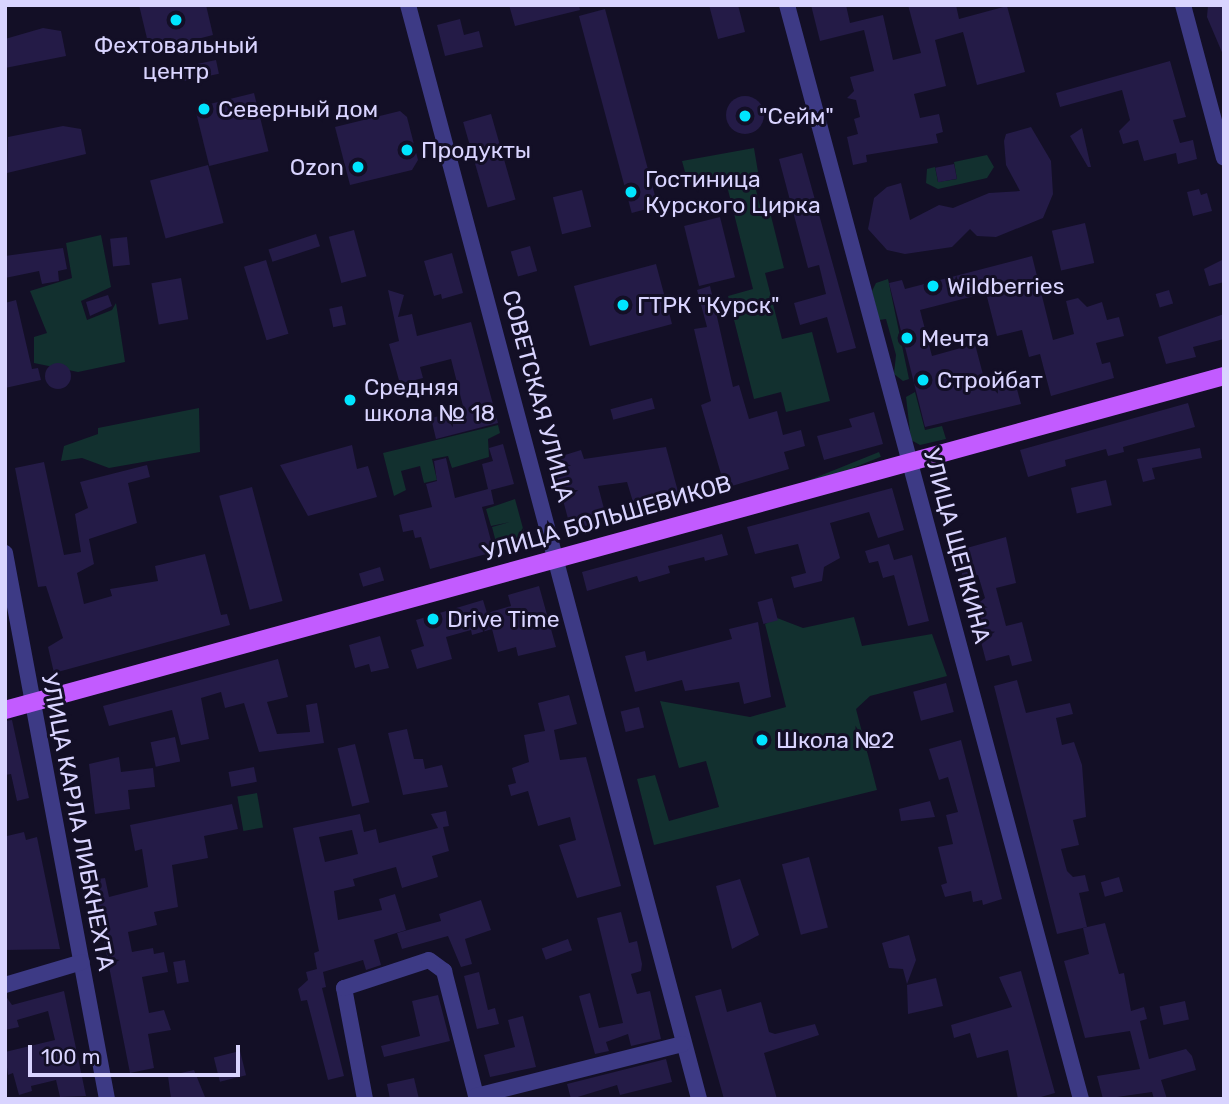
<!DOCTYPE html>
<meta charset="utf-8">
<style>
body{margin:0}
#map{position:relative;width:1229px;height:1104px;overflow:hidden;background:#130f26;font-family:Rubik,sans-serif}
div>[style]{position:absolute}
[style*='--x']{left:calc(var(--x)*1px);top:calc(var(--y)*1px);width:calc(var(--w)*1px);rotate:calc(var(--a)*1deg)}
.green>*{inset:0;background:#12302f;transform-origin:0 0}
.building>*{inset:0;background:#241b47;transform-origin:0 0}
.round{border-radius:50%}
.minor>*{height:16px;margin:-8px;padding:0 8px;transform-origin:8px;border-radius:8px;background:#3d3a85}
.major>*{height:18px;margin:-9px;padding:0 9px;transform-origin:9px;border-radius:9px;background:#c25bff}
.dots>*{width:19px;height:19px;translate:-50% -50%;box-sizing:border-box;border:4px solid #130f26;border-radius:50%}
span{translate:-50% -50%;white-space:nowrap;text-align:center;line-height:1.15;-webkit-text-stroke:6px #130f26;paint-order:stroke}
.poi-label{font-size:23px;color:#d9d4ff}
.left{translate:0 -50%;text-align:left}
.right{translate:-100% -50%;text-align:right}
.street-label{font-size:23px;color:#d9d4ff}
.frame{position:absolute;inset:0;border:7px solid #d9d4ff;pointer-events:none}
.scale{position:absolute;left:28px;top:1045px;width:212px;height:32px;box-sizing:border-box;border:4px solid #d9d4ff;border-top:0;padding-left:9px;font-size:21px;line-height:24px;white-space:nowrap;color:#d9d4ff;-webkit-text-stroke:5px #130f26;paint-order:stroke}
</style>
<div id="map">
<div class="green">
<i style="clip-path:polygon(754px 148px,758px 172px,752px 174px,761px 210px,769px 208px,784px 268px,765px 273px,782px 339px,812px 332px,830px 401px,786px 412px,781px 392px,754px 399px,728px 296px,753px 289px,724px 174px,688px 183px,682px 161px)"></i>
<i style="clip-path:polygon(987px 155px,994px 167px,987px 178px,938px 189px,926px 183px,927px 169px,935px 167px,938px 182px,957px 179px,954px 162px)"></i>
<i style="clip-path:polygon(101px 235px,111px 287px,81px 301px,87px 320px,112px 310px,116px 303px,125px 362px,78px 372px,34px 363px,34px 337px,47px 333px,30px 291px,72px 278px,66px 243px)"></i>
<i style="clip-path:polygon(888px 279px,909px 379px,903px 381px,894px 374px,896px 355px,886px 319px,879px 320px,872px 291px,876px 283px)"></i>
<i style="clip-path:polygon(915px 392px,925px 430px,942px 426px,946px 439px,920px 445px,911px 440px,906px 397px)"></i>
<i style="clip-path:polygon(199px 408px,200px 452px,109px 468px,82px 458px,61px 461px,64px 446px,98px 434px,98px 428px)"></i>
<i style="clip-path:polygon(498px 425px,500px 433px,488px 439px,489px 457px,452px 468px,448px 456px,432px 459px,437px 480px,424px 483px,420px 466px,401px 471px,406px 490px,394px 496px,383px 453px)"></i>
<i style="left:879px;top:452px;width:5px;height:99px;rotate:68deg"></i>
<i style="clip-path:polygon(515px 499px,527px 543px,498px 550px,492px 527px,510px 522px,491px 526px,486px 509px)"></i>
<i style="clip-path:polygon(854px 617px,862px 646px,932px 634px,947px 676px,870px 696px,856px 709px,877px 790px,654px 845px,637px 779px,655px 775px,669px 821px,719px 807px,706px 761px,679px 768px,660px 701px,750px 717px,786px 707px,765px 624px,777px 618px,803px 628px)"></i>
<i style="left:257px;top:793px;width:35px;height:20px;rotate:80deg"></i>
</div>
<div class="building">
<i style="clip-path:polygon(139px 5px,206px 5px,213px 35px,150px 51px)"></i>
<i style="clip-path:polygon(509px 5px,579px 5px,580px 10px,515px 26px)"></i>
<i style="clip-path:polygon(709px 5px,738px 5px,745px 32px,718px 39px)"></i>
<i style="clip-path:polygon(811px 5px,846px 5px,850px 23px,883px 15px,893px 60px,921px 53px,908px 5px,956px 5px,959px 19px,1007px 6px,1025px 72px,977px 85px,963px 32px,935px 40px,946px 86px,914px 94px,920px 118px,939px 114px,943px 132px,936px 134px,938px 143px,866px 155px,867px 162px,853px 165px,847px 137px,858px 134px,854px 119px,860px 117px,856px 100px,847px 98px,854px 91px,850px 77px,874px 71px,864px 30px,820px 41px)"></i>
<i style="clip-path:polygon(1208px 5px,1224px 5px,1224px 57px,1207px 17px)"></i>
<i style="left:605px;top:9px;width:204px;height:27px;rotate:75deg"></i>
<i style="clip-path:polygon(460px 19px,464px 35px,479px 31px,483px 47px,445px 56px,437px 25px)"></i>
<i style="clip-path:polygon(43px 28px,61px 31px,66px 56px,5px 68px,5px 39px)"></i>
<i style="left:216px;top:60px;width:14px;height:35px;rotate:78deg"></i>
<i style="clip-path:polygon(1170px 61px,1186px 117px,1173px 120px,1180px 143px,1193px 140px,1197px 159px,1178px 164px,1176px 153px,1144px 161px,1138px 140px,1123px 144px,1119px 131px,1130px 120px,1122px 90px,1060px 107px,1056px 93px)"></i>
<i style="left:254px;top:93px;width:60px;height:61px;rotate:76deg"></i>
<i class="round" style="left:726px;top:96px;width:38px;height:38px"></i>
<i style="clip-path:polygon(400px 111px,407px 117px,418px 160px,412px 170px,350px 185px,335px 127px)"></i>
<i style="left:491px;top:114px;width:89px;height:29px;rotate:74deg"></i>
<i style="clip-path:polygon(63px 126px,81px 129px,86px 154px,7px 173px,8px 137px)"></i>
<i style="clip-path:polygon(1031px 127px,1051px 161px,1053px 194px,1043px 218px,996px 237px,977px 236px,970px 229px,952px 247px,905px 254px,887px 250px,868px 229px,874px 198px,887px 187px,901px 183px,910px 220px,939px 205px,953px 208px,989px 193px,1020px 191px,1006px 165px,1004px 141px,1006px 134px)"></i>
<i style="clip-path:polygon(1082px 128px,1091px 167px,1088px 167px,1070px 136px)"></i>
<i style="clip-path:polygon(802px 153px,856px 348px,837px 353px,827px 317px,800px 325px,794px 303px,826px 294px,819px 265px,808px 268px,779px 159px)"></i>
<i style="left:954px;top:164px;width:15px;height:19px;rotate:79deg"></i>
<i style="left:208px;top:165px;width:60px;height:60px;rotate:75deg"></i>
<i style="clip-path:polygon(1199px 189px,1201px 195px,1207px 193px,1212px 211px,1193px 216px,1187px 192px)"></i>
<i style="left:582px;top:190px;width:38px;height:30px;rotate:76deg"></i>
<i style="left:720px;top:217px;width:62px;height:37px;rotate:76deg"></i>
<i style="left:1085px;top:223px;width:41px;height:34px;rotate:77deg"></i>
<i style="left:354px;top:230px;width:48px;height:26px;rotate:75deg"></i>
<i style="left:316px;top:234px;width:13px;height:50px;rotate:72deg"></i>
<i style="left:127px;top:237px;width:28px;height:17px;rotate:84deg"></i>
<i style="left:530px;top:246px;width:26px;height:20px;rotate:74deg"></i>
<i style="clip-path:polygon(63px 248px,67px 269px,58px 271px,59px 281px,42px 284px,39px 271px,5px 278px,5px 256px)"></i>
<i style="clip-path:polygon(452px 253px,463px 293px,442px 299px,441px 294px,434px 296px,424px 261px)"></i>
<i style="clip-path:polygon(1032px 256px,1053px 340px,1074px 334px,1066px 301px,1078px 298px,1087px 307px,1102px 302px,1107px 320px,1119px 317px,1124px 336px,1096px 343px,1102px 364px,1110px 362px,1114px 378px,1051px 396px,1040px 354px,1029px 357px,1022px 330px,997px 336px,986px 293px,920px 310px,932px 356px,975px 344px,986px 386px,1014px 378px,1021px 404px,925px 427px,889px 283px,902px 280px,905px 289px)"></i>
<i style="clip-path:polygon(1224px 259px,1224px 282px,1209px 286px,1204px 269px)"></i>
<i style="left:266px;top:260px;width:77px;height:23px;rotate:73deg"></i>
<i style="left:656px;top:264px;width:62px;height:85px;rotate:75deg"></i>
<i style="left:181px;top:278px;width:42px;height:30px;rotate:80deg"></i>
<i style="clip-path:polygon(710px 286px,733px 387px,739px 385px,749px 419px,777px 411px,783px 435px,801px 430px,805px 446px,784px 452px,789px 469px,725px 488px,701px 405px,711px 401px,694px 329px,707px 327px,697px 290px)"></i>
<i style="clip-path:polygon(388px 290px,404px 295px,398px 317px,412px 314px,417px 336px,471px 322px,498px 423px,436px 439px,431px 418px,464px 410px,451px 359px,420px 367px,423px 378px,400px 384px,389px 344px,399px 341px)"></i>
<i style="left:1169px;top:290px;width:14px;height:14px;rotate:73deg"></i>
<i style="clip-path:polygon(108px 295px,112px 306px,90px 316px,86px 302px)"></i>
<i style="clip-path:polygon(16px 300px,32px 369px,38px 368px,41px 380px,5px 388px,5px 303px)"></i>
<i style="left:342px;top:306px;width:19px;height:13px;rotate:78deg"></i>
<i style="clip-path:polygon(1224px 314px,1224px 339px,1193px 347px,1196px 357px,1166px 364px,1158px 337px)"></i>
<i class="round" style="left:45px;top:363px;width:26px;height:26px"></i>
<i style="left:652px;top:398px;width:11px;height:43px;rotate:75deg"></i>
<i style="clip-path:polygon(1188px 403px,1195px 427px,1123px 447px,1124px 452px,1108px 456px,1106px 449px,1065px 460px,1066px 466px,1028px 477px,1020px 450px)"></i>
<i style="clip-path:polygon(874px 412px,883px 444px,824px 460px,817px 436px,852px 427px,849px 419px)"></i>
<i style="clip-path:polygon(503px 444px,514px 484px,491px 490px,494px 504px,482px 507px,494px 552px,430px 569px,421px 537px,415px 538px,413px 530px,403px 532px,399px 515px,432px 507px,426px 484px,437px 481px,434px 461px,446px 458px,455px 498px,488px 489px,482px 464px,493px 461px,489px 448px)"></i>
<i style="clip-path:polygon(352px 445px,357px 469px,368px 466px,377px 497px,308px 516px,280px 465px)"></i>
<i style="clip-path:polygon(666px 447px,680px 499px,636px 512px,627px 482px,598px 486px,607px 520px,571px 530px,552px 459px,581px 450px,584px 459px)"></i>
<i style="clip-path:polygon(1200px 448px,1202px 458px,1152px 468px,1155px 479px,1143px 482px,1137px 459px)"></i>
<i style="clip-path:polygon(44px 462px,64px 555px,81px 552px,75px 514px,88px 508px,80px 482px,147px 465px,150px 477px,128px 483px,137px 523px,89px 539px,94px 564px,77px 573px,84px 604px,112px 596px,110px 589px,158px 581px,155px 566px,205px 554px,221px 615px,227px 614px,230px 625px,54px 673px,48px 647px,63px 638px,46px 586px,38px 587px,15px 468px)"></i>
<i style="left:1106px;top:480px;width:26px;height:36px;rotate:77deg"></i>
<i style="left:252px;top:487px;width:118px;height:34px;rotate:75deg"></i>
<i style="clip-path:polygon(892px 488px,904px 530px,878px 538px,869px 512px,830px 523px,840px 558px,824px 567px,822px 581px,794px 588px,791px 577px,806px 573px,798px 544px,755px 554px,747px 527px)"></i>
<i style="clip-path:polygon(722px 534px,728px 555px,705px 561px,704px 557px,668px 566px,670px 573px,639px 582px,637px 576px,587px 591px,582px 572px)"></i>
<i style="clip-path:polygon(1006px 537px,1016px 583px,996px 588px,1006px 626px,1022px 622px,1032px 661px,1012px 666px,1009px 655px,986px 661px,972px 608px,985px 598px,978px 575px,963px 578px,956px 551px)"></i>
<i style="clip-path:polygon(889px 544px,894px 560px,912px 555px,929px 621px,908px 626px,894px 575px,883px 578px,878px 561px,869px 563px,865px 551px)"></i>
<i style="left:380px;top:567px;width:14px;height:22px;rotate:73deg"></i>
<i style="clip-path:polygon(539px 586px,556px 647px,518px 656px,516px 647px,498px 652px,492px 629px,472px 635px,471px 630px,446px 637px,452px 659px,417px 669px,411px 650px,424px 646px,416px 620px,483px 600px,487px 613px,511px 606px,508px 595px)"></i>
<i style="left:772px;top:598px;width:23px;height:15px;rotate:75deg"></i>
<i style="clip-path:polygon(758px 622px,771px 697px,744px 704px,739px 682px,685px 691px,682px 680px,635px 692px,625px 656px,645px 651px,647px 661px,732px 639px,729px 629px)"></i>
<i style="clip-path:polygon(380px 636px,389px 668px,371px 672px,369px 664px,355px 668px,349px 645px)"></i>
<i style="clip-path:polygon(278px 659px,288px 697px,267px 702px,277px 734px,310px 732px,306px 705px,317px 703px,324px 743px,259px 752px,244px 703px,225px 708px,221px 692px,201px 698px,209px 739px,181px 745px,172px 710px,109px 726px,103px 706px)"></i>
<i style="clip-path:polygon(1017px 680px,1026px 713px,1070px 703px,1073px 714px,1056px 718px,1062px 745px,1074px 742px,1082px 765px,1086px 817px,1073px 820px,1079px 845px,1061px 849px,1067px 871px,1073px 877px,1085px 875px,1089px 891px,1079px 893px,1087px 927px,1057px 934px,994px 686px)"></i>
<i style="left:946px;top:683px;width:30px;height:34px;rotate:75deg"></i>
<i style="clip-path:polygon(569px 695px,577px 724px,554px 730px,560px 760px,586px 757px,621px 886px,577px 898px,559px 845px,576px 840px,570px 817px,538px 826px,528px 791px,511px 796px,508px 785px,516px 783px,512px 768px,529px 762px,524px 735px,545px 731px,538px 703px)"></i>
<i style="left:639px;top:707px;width:21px;height:19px;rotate:76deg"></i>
<i style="clip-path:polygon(12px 720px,29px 798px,17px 801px,11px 774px,5px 775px,5px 721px)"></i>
<i style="clip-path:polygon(407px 729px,414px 759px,423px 759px,425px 769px,442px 765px,448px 787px,403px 795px,388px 733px)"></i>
<i style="left:175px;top:737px;width:25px;height:25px;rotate:78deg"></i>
<i style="clip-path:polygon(961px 740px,1002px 899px,983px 905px,982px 900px,973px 902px,971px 891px,945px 897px,941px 885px,947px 883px,938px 847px,953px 844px,946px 815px,958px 812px,948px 777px,939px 780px,929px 749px)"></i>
<i style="left:355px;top:744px;width:60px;height:18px;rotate:76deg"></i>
<i style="clip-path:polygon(119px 757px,121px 772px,153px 768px,155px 787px,128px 790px,130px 809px,95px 814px,89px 764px)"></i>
<i style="left:254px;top:767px;width:15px;height:26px;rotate:79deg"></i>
<i style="clip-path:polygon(930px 801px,935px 817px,901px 821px,899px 809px)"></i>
<i style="clip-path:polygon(232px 804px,238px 829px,204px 836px,208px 858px,172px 865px,178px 907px,154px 912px,157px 925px,128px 932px,132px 952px,153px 948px,154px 954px,164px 952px,168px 972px,142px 977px,149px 1013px,164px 1010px,171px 1030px,148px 1034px,154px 1068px,130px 1073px,92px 880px,105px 878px,109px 897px,148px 887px,142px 849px,135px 851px,130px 825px)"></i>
<i style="clip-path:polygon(evenodd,446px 811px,449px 826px,443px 827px,449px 851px,432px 856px,438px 877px,402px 888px,396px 867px,353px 879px,355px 886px,334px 891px,338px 920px,382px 910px,379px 899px,395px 894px,406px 930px,374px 940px,381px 965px,366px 970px,363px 960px,323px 972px,326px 987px,322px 988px,344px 1076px,328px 1080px,307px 1000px,301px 1001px,298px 989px,308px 980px,306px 972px,317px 969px,314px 953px,319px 951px,293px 828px,360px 814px,364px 832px,376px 829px,379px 843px,438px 828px,431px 814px,446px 811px,352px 830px,358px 854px,325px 862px,319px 837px,352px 830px)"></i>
<i style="clip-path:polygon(24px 832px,26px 840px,37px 837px,60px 949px,5px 950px,5px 845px,7px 836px)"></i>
<i style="left:809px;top:857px;width:73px;height:28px;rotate:75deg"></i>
<i style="left:1119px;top:877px;width:15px;height:19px;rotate:74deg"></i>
<i style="clip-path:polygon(740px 879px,759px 935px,732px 949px,716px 886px)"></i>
<i style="clip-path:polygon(481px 900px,491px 930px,465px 939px,472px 964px,461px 967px,448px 936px,402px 949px,397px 933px,441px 921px,439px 914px)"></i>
<i style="clip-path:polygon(621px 912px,629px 943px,637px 941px,642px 964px,641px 971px,631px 974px,637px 994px,650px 991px,661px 1039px,631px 1046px,628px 1034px,606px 1042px,609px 1051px,595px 1054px,579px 996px,590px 993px,599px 1028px,623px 1023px,597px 918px)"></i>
<i style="clip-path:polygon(1105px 923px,1119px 974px,1124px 973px,1131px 1011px,1144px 1007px,1147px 1019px,1140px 1021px,1149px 1059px,1186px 1049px,1192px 1056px,1196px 1070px,1161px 1080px,1167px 1099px,1154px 1099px,1152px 1092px,1103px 1099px,1097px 1076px,1140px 1069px,1130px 1031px,1085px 1038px,1064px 961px,1089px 954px,1083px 928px)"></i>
<i style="clip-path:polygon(909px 935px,916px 960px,907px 984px,903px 969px,889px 968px,882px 943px)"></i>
<i style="left:568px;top:939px;width:12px;height:28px;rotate:70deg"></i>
<i style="left:185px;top:960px;width:22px;height:12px;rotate:80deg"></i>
<i style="clip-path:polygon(1021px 971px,1055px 1093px,1034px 1099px,1018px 1099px,1008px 1050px,977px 1058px,970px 1033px,954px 1038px,951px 1025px,1012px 1007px,999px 977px)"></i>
<i style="clip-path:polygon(479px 972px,488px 1010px,495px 1008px,499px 1024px,477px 1029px,464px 976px)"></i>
<i style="clip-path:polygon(936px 978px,943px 1006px,908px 1014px,907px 985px)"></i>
<i style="clip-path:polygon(721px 989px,727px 1012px,761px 1002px,769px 1032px,775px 1034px,815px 1024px,819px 1035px,764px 1053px,777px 1099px,724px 1099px,695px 996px)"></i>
<i style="clip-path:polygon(64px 991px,86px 1096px,60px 1097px,56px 1080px,31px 1086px,32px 1091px,19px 1095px,13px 1073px,8px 1075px,5px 1052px,55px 1040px,48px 1011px,17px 1020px,19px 1027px,5px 1030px,5px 995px,12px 1005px)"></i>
<i style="clip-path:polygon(438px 995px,450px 1041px,384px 1057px,381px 1046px,420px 1036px,412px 1001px)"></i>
<i style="left:1185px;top:1001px;width:19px;height:26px;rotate:78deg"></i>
<i style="clip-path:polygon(523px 1016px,536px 1067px,490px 1077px,484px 1055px,515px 1047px,508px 1020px)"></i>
<i style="left:240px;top:1051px;width:25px;height:27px;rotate:76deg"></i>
<i style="clip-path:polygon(666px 1059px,672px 1082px,620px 1095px,617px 1085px,571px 1099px,567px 1084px)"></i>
<i style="clip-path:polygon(194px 1070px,205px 1097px,171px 1099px,168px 1076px)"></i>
<i style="clip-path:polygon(414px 1078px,419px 1099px,390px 1099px,387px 1084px)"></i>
</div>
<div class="minor">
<i style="--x:408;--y:5;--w:1132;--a:75.1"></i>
<i style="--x:787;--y:5;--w:1133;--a:74.96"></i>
<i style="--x:1183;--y:5;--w:158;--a:75"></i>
<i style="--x:5;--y:553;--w:555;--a:79.42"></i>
<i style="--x:5;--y:985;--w:80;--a:-16.6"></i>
<i style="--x:365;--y:1099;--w:113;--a:-100.7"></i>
<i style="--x:344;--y:988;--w:89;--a:-18.2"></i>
<i style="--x:429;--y:960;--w:19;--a:36"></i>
<i style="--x:444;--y:971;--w:129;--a:75.6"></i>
<i style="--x:476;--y:1096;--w:213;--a:-14.1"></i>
</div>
<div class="major">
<i style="--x:5;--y:710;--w:1264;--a:-15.32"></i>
</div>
<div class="dots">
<i style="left:176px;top:20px;background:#00e5ff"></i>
<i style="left:204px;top:109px;background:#00e5ff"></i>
<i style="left:745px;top:116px;background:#00e5ff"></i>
<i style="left:407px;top:150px;background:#00e5ff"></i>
<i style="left:358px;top:167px;background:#00e5ff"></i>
<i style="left:631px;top:192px;background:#00e5ff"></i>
<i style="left:933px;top:286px;background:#00e5ff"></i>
<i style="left:623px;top:305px;background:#00e5ff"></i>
<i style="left:907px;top:338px;background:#00e5ff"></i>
<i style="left:923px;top:380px;background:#00e5ff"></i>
<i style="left:350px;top:400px;background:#00e5ff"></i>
<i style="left:433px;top:619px;background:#00e5ff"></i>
<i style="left:762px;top:740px;background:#00e5ff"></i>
</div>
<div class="poi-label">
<span style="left:176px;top:58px">Фехтовальный<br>центр</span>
<span class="left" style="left:218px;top:109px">Северный дом</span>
<span class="left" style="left:759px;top:116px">"Сейм"</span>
<span class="left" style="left:421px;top:150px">Продукты</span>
<span class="right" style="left:344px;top:167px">Ozon</span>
<span class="left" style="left:645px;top:192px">Гостиница<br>Курского Цирка</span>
<span class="left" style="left:947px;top:286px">Wildberries</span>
<span class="left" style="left:637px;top:305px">ГТРК "Курск"</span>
<span class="left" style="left:921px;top:338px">Мечта</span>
<span class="left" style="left:937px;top:380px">Стройбат</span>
<span class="left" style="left:364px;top:400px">Средняя<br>школа № 18</span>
<span class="left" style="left:447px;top:619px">Drive Time</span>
<span class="left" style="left:776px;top:740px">Школа №2</span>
</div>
<div class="street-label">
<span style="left:538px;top:396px;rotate:75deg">СОВЕТСКАЯ УЛИЦА</span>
<span style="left:607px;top:518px;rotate:-16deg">УЛИЦА БОЛЬШЕВИКОВ</span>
<span style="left:957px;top:546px;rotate:75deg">УЛИЦА ЩЕПКИНА</span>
<span style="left:78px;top:822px;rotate:79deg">УЛИЦА КАРЛА ЛИБКНЕХТА</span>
</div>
<div class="frame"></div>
<div class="scale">100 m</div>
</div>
